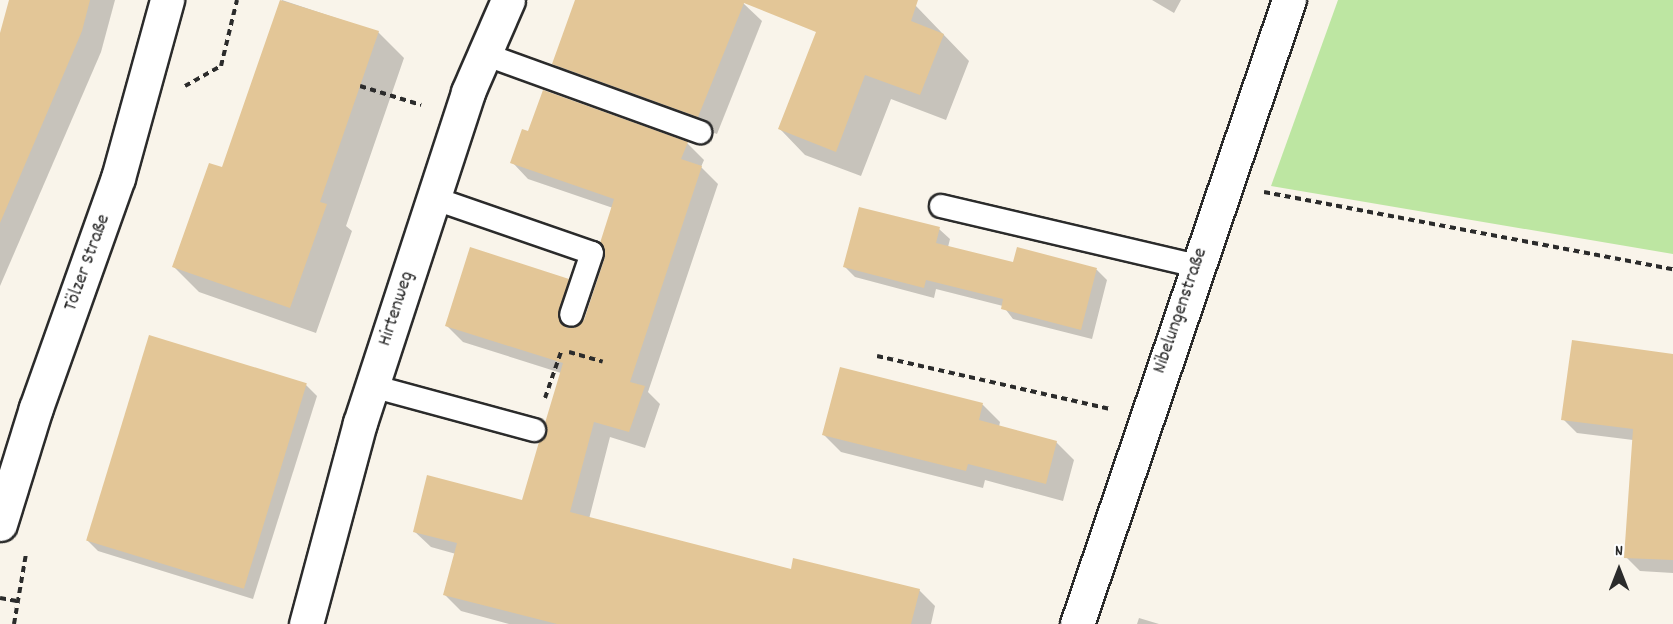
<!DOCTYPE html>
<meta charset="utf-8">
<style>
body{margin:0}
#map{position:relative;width:1673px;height:624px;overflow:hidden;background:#f9f4ea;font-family:Dekko,sans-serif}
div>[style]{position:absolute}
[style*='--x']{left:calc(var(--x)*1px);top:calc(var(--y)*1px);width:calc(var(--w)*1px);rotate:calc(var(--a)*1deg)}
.green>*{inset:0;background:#bde6a2}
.shadow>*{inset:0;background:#0003}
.building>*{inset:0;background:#e3c697;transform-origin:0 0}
.path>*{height:4px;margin-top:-2px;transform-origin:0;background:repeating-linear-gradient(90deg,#2b2b2b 0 6px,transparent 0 10.5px)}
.roads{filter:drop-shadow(2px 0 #2b2b2b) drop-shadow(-2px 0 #2b2b2b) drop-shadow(0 2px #2b2b2b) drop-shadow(0 -2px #2b2b2b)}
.lane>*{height:22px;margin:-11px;padding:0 11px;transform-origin:11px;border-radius:11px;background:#fff}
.street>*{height:33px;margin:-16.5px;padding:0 16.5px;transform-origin:16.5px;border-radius:16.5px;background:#fff}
.secondary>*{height:33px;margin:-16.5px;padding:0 16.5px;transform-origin:16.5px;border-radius:16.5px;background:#fff}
span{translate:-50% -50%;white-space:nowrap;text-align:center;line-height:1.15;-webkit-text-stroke:6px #fff;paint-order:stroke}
.street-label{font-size:20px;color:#2b2b2b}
.north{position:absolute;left:1589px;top:540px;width:60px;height:60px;-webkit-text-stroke:4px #fff;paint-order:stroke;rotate:0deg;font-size:16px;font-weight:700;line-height:24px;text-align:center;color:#2b2b2b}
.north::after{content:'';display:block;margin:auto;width:21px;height:27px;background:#2b2b2b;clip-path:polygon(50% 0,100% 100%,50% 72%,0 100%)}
</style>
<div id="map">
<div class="green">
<i style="clip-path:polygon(1338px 0,1673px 0,1673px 254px,1271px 186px)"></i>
</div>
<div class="shadow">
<i style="clip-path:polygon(10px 0,115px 0,101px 52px,0 286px,0 39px)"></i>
<i style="clip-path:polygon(282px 0,378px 32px,404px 58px,346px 226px,352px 231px,316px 333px,199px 292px,173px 266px,223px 169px)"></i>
<i style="clip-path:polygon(577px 0,743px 3px,762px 21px,717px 134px,572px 82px,554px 64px)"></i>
<i style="clip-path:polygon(830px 0,900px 0,916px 6px,969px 61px,946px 120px,891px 99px,861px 176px,805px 155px,780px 129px)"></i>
<i style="clip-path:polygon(1152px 0,1181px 0,1174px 13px)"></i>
<i style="clip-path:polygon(687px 143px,704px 160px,701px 167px,718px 184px,648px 392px,660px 404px,645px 448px,610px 437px,589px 519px,792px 571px,919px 590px,935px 606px,931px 624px,509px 624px,461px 611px,445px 595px,456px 554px,431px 547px,414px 531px,523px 502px,548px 435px,561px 373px,463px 342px,447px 326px,568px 280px,585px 296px,575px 330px,585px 321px,606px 257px,613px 208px,528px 179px,512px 162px)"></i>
<i style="clip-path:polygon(939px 229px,950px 239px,948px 247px,1014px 264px,1018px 249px,1097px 270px,1107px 280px,1092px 339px,1013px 319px,1003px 306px,936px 289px,934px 298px,855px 277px,845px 267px)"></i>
<i style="clip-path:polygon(1673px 355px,1673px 573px,1640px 571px,1626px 557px,1633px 440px,1577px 433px,1563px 419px)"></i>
<i style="clip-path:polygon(841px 369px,983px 405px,1000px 422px,999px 427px,1056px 442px,1074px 460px,1063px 501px,985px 480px,983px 488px,841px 452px,824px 435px)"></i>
<i style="clip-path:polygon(306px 385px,317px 396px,253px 599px,98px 551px,87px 540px)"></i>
<i style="clip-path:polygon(1139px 618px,1159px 624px,1137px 624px)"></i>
</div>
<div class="building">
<i style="clip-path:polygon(9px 0,90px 0,82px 31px,0 223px,0 33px)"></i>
<i style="clip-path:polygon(280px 0,379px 31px,320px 202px,327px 204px,290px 308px,172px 267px,209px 163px,222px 167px)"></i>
<i style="clip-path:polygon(575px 0,918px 0,911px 21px,944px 34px,920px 95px,865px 75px,836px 152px,778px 129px,816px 32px,744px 3px,698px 117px,552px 64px)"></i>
<i style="clip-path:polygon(543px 90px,688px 142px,681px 159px,702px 166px,630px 382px,645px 386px,629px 432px,594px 422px,570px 512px,791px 569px,793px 558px,920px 589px,911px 624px,557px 624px,443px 595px,457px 543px,413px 532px,427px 475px,522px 500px,539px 442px,547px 434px,545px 423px,563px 363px,445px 326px,470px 247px,569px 279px,558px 317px,567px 328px,574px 328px,584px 320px,605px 257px,600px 243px,614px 199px,510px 163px,522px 129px,528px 131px)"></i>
<i style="clip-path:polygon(859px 207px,940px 227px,936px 243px,1013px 262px,1017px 247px,1097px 268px,1081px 330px,1001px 309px,1003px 299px,926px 280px,924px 288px,843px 267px)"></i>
<i style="left:149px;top:335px;width:165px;height:215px;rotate:17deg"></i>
<i style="clip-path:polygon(1572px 340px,1673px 354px,1673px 560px,1624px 558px,1633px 429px,1561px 420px)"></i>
<i style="clip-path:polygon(840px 367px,983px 403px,979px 420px,1057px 441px,1046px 484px,968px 464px,966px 471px,822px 435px)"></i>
</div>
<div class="path">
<i style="--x:185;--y:86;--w:41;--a:-29.1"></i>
<i style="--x:221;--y:66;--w:68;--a:-76.4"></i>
<i style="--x:360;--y:86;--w:64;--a:17.3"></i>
<i style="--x:1264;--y:192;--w:416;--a:10.7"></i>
<i style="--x:569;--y:352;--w:35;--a:16"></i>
<i style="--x:877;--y:356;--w:239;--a:12.8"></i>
<i style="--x:545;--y:398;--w:52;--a:-70.9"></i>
<i style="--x:0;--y:598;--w:17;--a:10"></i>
<i style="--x:14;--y:624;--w:71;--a:-80.3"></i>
</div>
<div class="roads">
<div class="lane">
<i style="--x:484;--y:54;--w:230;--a:19.9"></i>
<i style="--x:433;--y:198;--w:168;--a:19.1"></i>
<i style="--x:592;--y:253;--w:65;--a:108.7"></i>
<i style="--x:941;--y:206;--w:263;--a:13.2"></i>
<i style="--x:372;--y:386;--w:168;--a:15.2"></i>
</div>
<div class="street">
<i style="--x:306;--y:624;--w:208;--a:-75"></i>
<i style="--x:360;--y:423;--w:348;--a:-71.9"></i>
<i style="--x:468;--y:92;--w:100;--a:-66.5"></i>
<i style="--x:1077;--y:624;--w:659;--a:-71.24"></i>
</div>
<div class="secondary">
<i style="--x:0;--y:524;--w:121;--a:-72.8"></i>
<i style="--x:36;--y:408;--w:244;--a:-70.4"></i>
<i style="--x:118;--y:178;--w:185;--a:-74.6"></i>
</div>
</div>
<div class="street-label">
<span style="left:88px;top:263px;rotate:-70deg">Tölzer Straße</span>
<span style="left:397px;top:309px;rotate:-72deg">Hirtenweg</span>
<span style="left:1181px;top:311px;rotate:-71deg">Nibelungenstraße</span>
</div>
<div class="north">N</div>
</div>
